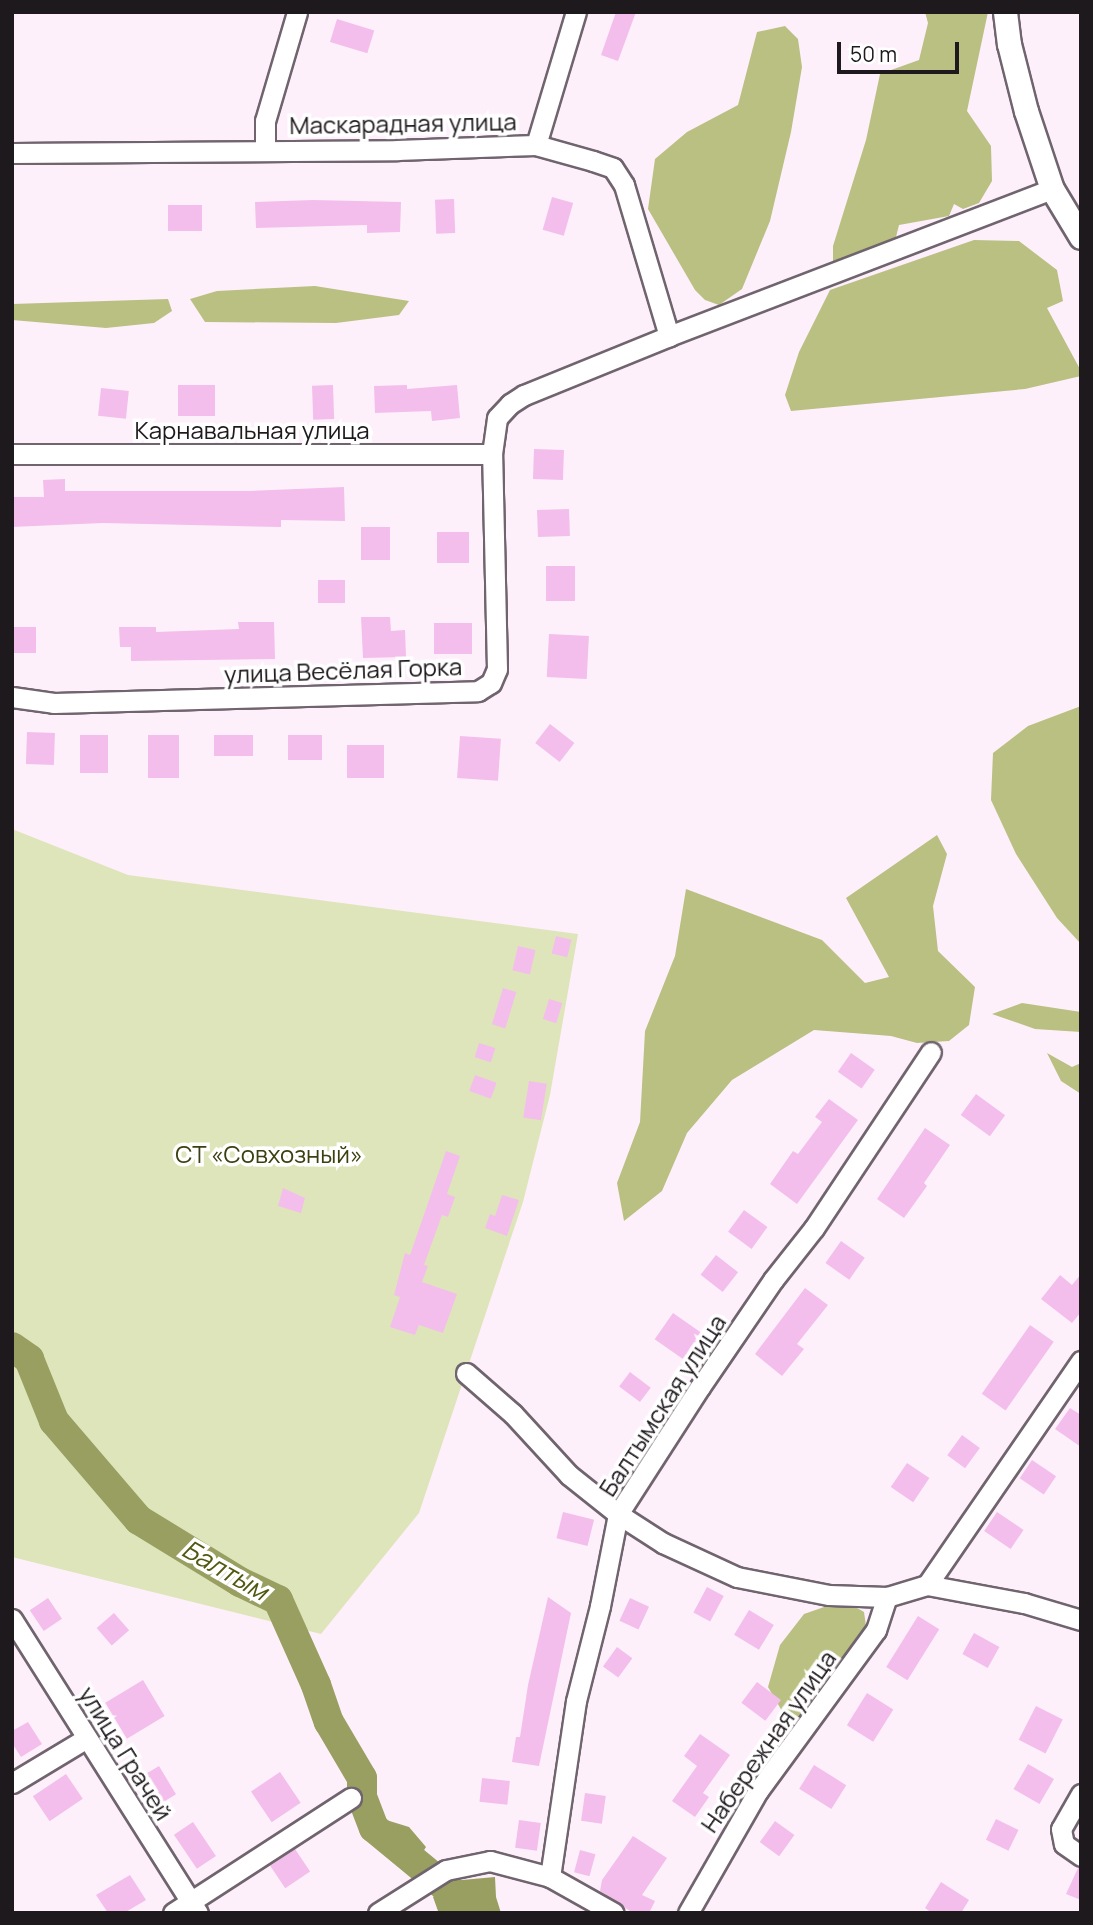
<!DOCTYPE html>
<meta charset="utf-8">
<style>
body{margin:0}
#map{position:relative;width:1093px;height:1925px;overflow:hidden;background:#fdf0fb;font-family:Manrope,sans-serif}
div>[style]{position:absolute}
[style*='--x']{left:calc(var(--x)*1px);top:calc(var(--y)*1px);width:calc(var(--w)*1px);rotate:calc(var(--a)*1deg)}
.green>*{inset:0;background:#dfe5bb}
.forest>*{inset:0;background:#b9c081}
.water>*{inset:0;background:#989f61}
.river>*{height:30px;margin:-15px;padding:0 15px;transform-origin:15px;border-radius:15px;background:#989f61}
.building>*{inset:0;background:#f3beeb;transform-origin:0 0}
.roads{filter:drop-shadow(2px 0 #70646e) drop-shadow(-2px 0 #70646e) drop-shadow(0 2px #70646e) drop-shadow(0 -2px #70646e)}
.minor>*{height:19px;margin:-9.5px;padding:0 9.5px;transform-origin:9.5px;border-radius:9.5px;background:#fff}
.tertiary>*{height:23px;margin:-11.5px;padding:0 11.5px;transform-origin:11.5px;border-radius:11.5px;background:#fff}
span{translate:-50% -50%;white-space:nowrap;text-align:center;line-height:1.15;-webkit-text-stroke:7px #fff;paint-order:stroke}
.street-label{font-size:24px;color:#1e191d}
.park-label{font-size:24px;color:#3c400f}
.water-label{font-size:26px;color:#535810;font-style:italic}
.frame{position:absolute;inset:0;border:14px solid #1e191d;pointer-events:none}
.scale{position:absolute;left:837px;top:42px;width:122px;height:32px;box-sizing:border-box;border:4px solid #1e191d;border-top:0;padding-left:9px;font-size:21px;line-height:24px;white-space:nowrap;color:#1e191d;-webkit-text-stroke:5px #fff;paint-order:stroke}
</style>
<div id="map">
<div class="green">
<i style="clip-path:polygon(12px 829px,128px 875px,578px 934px,550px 1095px,523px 1202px,419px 1513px,321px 1634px,12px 1557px)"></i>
</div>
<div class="forest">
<i style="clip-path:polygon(925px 12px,988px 12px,967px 111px,991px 146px,992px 181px,979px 203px,963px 209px,954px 204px,949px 216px,899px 225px,894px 245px,833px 262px,833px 246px,866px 140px,880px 74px,919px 60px,928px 23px)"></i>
<i style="clip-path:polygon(785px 26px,798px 39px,802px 67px,791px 132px,770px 221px,742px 289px,719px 305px,705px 300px,695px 290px,648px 209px,655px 159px,687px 132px,738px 105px,757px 32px)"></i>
<i style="clip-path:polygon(974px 240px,1019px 241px,1057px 270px,1063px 301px,1047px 308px,1081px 371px,1081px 376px,1025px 389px,791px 411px,785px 395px,799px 352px,830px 290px)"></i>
<i style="clip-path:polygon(315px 286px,409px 301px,399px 315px,336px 323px,205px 322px,190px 299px,217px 291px)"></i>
<i style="clip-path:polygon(168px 299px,172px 311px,154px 323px,106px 328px,12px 320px,12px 304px)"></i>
<i style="clip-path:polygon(1081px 706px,1081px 944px,1057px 918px,1016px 854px,991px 800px,993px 753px,1028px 726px)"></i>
<i style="clip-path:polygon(937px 835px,947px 854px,933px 906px,938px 951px,975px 987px,969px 1025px,949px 1041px,917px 1043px,891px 1036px,814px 1030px,732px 1080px,687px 1133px,662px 1191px,624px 1221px,617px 1183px,640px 1122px,645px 1031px,675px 956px,686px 889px,822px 940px,865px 983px,889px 977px,846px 898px)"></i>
<i style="clip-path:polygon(1022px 1003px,1081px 1012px,1081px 1032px,1035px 1029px,992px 1014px)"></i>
<i style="clip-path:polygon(1047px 1053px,1072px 1067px,1081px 1063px,1081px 1094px,1061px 1081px)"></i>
<i style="clip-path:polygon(852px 1605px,864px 1612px,866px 1626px,855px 1650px,808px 1713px,789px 1723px,768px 1687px,780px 1645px,804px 1614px,827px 1606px)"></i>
</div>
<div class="water">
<i style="clip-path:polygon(383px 1819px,409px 1827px,426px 1847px,412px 1869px,392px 1860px,364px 1837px)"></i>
<i style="clip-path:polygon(495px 1877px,496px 1897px,501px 1913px,433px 1913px,438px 1911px,433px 1897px,451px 1881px)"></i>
</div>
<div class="river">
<i style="--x:12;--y:1347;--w:21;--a:35"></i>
<i style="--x:29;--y:1359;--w:67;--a:68"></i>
<i style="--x:54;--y:1421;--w:130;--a:49.4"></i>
<i style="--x:139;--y:1520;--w:119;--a:31.5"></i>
<i style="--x:240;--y:1582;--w:42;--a:25.3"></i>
<i style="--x:278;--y:1600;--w:93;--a:65.9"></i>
<i style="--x:316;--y:1685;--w:39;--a:71"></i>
<i style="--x:329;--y:1722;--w:65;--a:59.5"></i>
<i style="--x:362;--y:1778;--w:19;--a:90"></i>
<i style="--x:362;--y:1797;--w:33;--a:69"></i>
<i style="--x:374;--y:1828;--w:134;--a:39.5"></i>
</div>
<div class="building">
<i style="clip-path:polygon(616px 12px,636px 12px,618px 61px,601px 55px)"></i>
<i style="left:337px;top:19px;width:39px;height:24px;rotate:17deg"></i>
<i style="left:552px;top:197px;width:22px;height:34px;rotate:16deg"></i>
<i style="left:454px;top:199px;width:34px;height:19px;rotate:88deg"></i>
<i style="clip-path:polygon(313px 200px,401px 202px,400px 232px,367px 233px,367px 225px,256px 228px,255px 202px)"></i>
<i style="left:168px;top:205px;width:34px;height:26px"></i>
<i style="left:178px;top:385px;width:37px;height:31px"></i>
<i style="left:333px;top:385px;width:34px;height:21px;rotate:88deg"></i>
<i style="clip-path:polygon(407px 385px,407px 389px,457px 385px,460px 418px,432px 421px,431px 411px,375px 413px,374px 386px)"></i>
<i style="left:101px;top:388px;width:28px;height:28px;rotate:6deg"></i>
<i style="left:534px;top:449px;width:30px;height:30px;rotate:2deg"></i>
<i style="clip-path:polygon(65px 479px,65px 491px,250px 491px,344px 487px,345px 521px,281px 520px,281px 527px,103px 523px,12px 527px,12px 497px,44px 497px,43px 480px)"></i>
<i style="left:569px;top:509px;width:27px;height:32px;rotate:88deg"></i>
<i style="left:361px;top:527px;width:29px;height:33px"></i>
<i style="left:437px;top:532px;width:32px;height:31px"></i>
<i style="left:546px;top:566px;width:29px;height:35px"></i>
<i style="left:318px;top:580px;width:27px;height:23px"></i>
<i style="clip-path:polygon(361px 617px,390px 617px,391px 631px,405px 630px,406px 657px,363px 658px)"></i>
<i style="clip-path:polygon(238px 622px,274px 622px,275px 659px,131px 661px,131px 647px,120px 647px,119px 627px,156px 627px,156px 632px,239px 629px)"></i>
<i style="left:434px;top:623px;width:38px;height:31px"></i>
<i style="left:36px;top:627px;width:26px;height:23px;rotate:90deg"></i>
<i style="left:549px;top:634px;width:40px;height:43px;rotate:3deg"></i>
<i style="left:550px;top:724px;width:31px;height:24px;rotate:38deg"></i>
<i style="left:27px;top:732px;width:28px;height:32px;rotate:2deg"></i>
<i style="left:80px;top:735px;width:28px;height:38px"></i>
<i style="left:148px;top:735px;width:31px;height:43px"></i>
<i style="left:214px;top:735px;width:39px;height:21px"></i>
<i style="left:288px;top:735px;width:34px;height:25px"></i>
<i style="left:460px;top:736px;width:41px;height:42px;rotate:4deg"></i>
<i style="left:347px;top:745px;width:37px;height:33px"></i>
<i style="left:556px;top:936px;width:16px;height:18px;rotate:14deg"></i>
<i style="left:518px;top:946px;width:18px;height:25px;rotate:13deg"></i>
<i style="left:503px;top:988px;width:14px;height:38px;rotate:17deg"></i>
<i style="left:549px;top:999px;width:14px;height:21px;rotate:17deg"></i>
<i style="left:479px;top:1043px;width:17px;height:15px;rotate:17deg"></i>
<i style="left:851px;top:1053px;width:29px;height:23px;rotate:35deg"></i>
<i style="left:475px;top:1075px;width:23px;height:17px;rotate:20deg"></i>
<i style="left:529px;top:1081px;width:18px;height:37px;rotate:9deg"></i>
<i style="left:976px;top:1094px;width:36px;height:26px;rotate:36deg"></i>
<i style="clip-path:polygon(829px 1099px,858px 1120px,797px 1204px,770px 1184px,793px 1151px,798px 1154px,822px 1122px,815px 1117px)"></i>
<i style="clip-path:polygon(925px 1128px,950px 1145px,924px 1183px,927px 1186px,904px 1218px,877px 1199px)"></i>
<i style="clip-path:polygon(446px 1151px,460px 1156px,447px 1194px,455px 1197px,448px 1217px,442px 1215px,424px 1265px,428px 1266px,422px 1282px,457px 1294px,443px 1333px,419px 1325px,415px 1335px,390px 1327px,400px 1297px,394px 1295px,405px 1253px,410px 1255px)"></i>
<i style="clip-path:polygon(283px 1188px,305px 1198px,301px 1213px,278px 1206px)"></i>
<i style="clip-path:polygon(502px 1195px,519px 1200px,507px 1236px,485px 1228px,490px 1214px,495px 1216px)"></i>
<i style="left:744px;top:1210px;width:29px;height:27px;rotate:36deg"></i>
<i style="left:841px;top:1241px;width:29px;height:27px;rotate:35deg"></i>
<i style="left:716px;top:1255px;width:28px;height:25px;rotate:38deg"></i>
<i style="clip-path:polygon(1081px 1274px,1081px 1312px,1072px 1323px,1041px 1299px,1060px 1275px,1072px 1285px)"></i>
<i style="clip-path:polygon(805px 1288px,828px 1305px,797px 1344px,804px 1349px,782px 1376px,755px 1354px)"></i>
<i style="left:673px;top:1313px;width:35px;height:32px;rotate:35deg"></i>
<i style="left:1030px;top:1325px;width:29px;height:84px;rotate:35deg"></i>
<i style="left:630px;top:1372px;width:26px;height:18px;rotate:37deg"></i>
<i style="clip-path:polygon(1070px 1408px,1081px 1415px,1081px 1447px,1055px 1429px)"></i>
<i style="left:962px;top:1435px;width:22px;height:25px;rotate:36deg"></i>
<i style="left:1032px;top:1460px;width:29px;height:22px;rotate:34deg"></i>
<i style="left:907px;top:1463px;width:27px;height:29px;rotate:34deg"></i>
<i style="left:563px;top:1512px;width:32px;height:27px;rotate:14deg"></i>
<i style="left:997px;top:1512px;width:32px;height:23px;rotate:34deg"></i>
<i style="left:707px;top:1587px;width:19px;height:29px;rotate:28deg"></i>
<i style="clip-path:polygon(548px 1597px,571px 1613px,539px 1766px,512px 1762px,516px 1737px,520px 1737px,528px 1685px)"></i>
<i style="left:48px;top:1598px;width:25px;height:22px;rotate:56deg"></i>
<i style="left:630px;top:1598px;width:21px;height:25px;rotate:25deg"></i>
<i style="left:749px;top:1610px;width:29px;height:29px;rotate:31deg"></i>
<i style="left:114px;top:1613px;width:23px;height:23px;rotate:49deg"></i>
<i style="left:918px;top:1616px;width:25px;height:60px;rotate:32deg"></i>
<i style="left:974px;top:1633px;width:29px;height:24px;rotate:29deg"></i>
<i style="left:617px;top:1647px;width:19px;height:24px;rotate:36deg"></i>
<i style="left:143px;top:1680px;width:42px;height:44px;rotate:59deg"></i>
<i style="left:757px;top:1682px;width:30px;height:26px;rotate:37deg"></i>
<i style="left:867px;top:1693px;width:31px;height:38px;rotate:32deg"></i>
<i style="left:1036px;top:1706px;width:30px;height:38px;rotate:27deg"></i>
<i style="clip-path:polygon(28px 1722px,42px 1744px,21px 1757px,12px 1743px,12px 1731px)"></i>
<i style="clip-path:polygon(700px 1734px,730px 1755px,703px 1793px,709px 1797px,695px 1817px,672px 1801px,697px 1766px,684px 1756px)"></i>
<i style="left:1028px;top:1764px;width:30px;height:29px;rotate:30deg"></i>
<i style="left:814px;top:1765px;width:38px;height:28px;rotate:32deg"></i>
<i style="left:159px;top:1766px;width:33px;height:24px;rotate:59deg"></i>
<i style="left:280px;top:1772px;width:37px;height:35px;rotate:56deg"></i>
<i style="left:66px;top:1774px;width:30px;height:40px;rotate:56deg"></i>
<i style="left:482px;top:1778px;width:28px;height:24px;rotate:6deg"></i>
<i style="left:585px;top:1793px;width:21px;height:28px;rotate:8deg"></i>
<i style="left:996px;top:1819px;width:25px;height:23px;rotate:26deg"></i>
<i style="left:519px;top:1820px;width:22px;height:28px;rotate:8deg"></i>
<i style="left:775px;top:1821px;width:24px;height:26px;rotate:36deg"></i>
<i style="left:193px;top:1822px;width:41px;height:23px;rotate:56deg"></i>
<i style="clip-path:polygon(633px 1836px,667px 1858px,642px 1895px,655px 1901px,649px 1913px,633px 1913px,600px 1891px,602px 1880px)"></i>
<i style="left:295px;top:1849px;width:27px;height:30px;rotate:56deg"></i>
<i style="left:580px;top:1850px;width:16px;height:23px;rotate:15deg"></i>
<i style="clip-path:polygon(1078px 1868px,1081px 1868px,1081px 1900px,1066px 1894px)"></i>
<i style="clip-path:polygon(130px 1875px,146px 1900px,124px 1913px,108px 1913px,96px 1895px)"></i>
<i style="clip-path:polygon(941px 1882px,969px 1900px,961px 1913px,932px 1913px,925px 1908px)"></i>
</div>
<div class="roads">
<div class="minor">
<i style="--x:536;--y:145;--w:139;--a:-73.3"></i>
<i style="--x:265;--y:151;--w:30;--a:-90"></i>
<i style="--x:265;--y:121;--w:114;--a:-73.6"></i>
<i style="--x:12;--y:153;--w:385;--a:-0.4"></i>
<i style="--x:397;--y:150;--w:139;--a:-2.1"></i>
<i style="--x:536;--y:145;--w:59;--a:15.7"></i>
<i style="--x:593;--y:161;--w:21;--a:19"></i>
<i style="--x:613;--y:168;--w:20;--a:57"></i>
<i style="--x:624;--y:185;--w:158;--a:73.4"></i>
<i style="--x:12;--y:454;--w:480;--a:0"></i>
<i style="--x:12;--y:697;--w:42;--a:8.1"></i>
<i style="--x:54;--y:703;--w:424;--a:-1.6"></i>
<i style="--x:478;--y:691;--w:15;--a:-32"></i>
<i style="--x:491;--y:683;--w:15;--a:-67"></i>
<i style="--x:497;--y:669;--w:215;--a:-91.3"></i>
<i style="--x:492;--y:454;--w:36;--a:-82"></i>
<i style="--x:497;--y:418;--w:19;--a:-47"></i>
<i style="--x:510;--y:404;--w:17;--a:-33"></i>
<i style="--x:524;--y:395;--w:157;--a:-22.1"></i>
<i style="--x:669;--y:336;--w:410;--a:-21"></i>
<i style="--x:466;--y:1373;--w:62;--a:41.1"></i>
<i style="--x:513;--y:1414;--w:83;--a:47.4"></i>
<i style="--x:569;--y:1475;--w:63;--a:38.5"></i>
<i style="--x:618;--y:1514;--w:54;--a:32.8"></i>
<i style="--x:663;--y:1543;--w:81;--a:24.7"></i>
<i style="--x:737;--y:1577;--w:94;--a:11.1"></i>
<i style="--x:829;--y:1595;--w:58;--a:2"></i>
<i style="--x:887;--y:1597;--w:42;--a:-16.7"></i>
<i style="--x:927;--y:1585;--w:99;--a:10.5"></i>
<i style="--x:1024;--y:1603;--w:59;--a:16.6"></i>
<i style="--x:927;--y:1585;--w:272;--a:-55.5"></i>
<i style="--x:12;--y:1619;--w:348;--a:57.7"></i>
<i style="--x:12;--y:1783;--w:87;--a:-31"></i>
<i style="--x:1081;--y:1794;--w:40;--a:119.7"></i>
<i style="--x:1061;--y:1829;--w:15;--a:79"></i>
<i style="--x:1064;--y:1844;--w:21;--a:35"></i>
<i style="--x:550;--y:1877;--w:178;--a:-81.6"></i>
<i style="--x:576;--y:1701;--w:98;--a:-75.8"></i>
<i style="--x:600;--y:1606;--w:94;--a:-78.9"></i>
<i style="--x:618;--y:1514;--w:151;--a:-57.2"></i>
<i style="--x:700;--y:1387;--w:130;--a:-55.7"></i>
<i style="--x:773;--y:1280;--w:66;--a:-51.7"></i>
<i style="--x:814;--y:1228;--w:211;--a:-56.4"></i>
<i style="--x:173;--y:1913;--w:212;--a:-32.9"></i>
<i style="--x:378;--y:1913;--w:80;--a:-32.3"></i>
<i style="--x:446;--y:1870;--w:45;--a:-11.6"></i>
<i style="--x:490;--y:1861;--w:62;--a:14.9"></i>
<i style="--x:550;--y:1877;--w:73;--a:29.4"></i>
<i style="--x:688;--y:1913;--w:141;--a:-60.2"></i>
<i style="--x:758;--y:1791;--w:200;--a:-53.8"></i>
<i style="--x:876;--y:1630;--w:35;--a:-72"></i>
</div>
<div class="tertiary">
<i style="--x:1005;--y:12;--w:32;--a:83"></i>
<i style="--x:1009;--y:44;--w:69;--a:75.8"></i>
<i style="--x:1026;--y:111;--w:82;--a:71.6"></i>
<i style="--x:1052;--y:189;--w:56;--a:58.9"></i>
</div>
</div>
<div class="street-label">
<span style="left:403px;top:123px;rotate:-1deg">Маскарадная улица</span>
<span style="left:252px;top:430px">Карнавальная улица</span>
<span style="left:343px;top:670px;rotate:-2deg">улица Весёлая Горка</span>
<span style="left:662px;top:1405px;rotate:-57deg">Балтымская улица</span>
<span style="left:768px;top:1741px;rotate:-55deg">Набережная улица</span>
<span style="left:126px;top:1753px;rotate:58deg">улица Грачей</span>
</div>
<div class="park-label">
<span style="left:269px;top:1154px">СТ «Совхозный»</span>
</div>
<div class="water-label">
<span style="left:225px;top:1570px;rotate:30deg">Балтым</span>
</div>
<div class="frame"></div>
<div class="scale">50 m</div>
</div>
